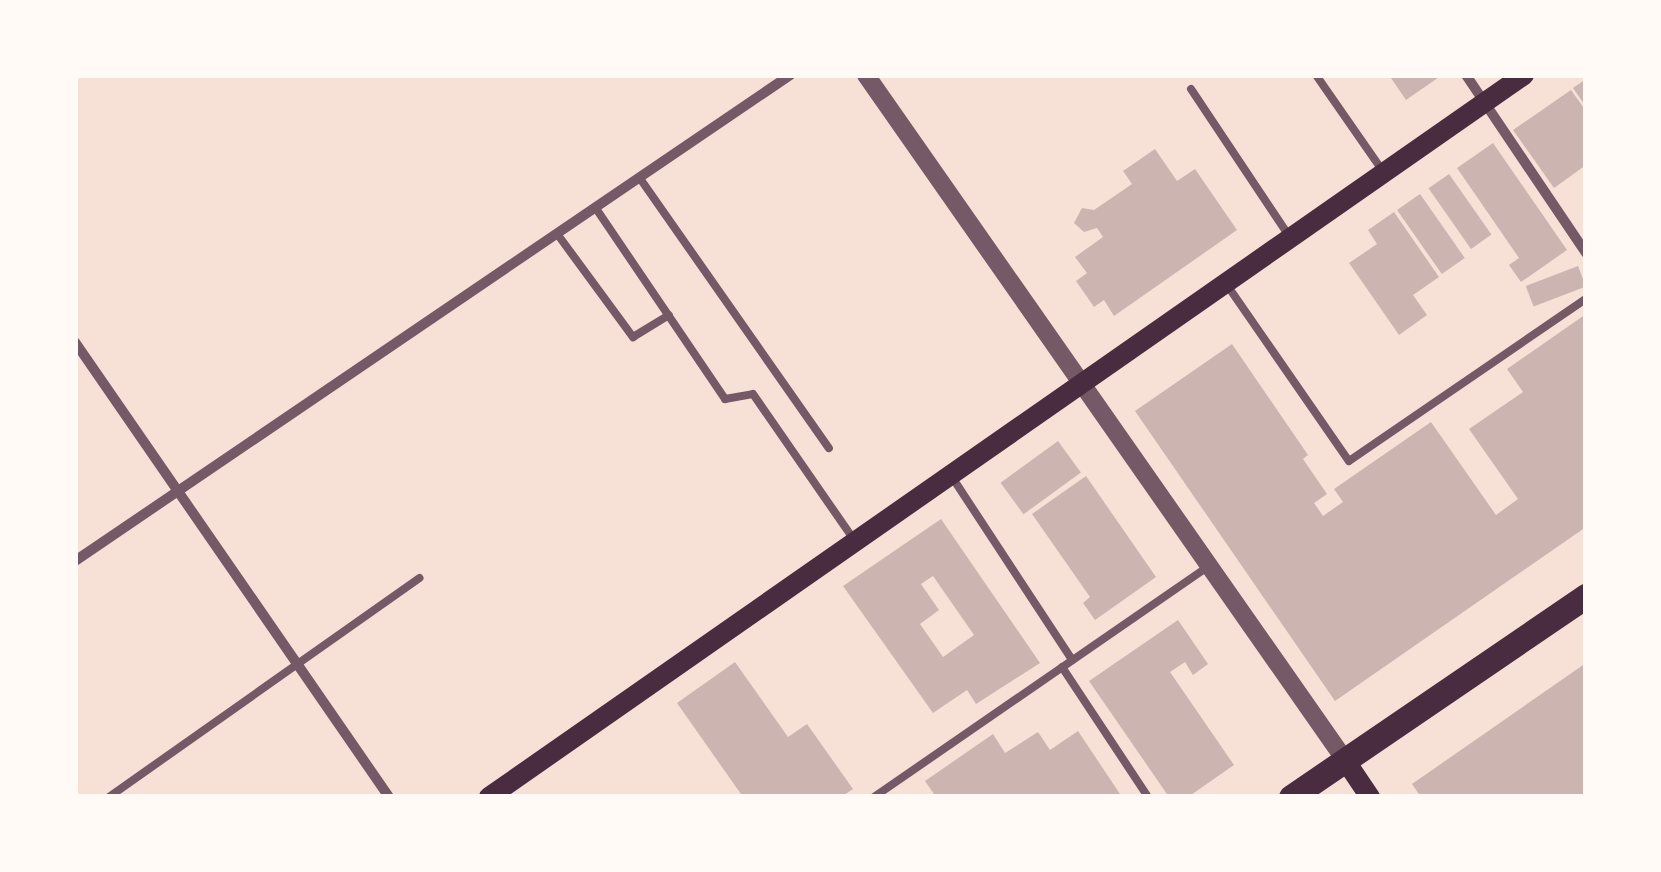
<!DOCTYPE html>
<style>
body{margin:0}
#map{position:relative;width:1661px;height:872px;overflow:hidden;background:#f7e1d7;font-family:Barlow,sans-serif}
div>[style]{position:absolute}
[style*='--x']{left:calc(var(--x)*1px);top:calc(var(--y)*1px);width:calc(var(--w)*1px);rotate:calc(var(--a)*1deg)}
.building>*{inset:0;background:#ccb4b1;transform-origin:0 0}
.service>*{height:8px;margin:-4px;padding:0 4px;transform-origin:4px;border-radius:4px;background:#755966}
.minor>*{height:10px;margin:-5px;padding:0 5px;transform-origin:5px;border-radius:5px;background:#755966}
.tertiary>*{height:18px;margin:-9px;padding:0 9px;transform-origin:9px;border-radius:9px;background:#755966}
.secondary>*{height:20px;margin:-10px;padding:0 10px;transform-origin:10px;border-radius:10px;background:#4a2c40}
.primary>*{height:25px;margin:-12.5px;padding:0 12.5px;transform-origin:12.5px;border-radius:12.5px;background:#4a2c40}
span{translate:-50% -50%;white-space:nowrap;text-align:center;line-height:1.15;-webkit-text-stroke:9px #fffaf5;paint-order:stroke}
.frame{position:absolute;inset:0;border:78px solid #fffaf5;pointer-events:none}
</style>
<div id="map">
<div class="building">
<i style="clip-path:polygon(1389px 75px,1442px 75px,1406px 100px)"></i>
<i style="clip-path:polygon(1586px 79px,1586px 107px,1573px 88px)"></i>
<i style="clip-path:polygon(1571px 90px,1586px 111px,1586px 165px,1554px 188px,1513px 130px)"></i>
<i style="clip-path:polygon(1493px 143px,1567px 250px,1521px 282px,1509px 265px,1519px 258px,1457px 168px)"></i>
<i style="clip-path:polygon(1155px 149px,1177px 181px,1195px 169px,1237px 230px,1114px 316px,1104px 300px,1094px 307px,1076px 281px,1087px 273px,1075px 257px,1103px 237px,1097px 228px,1084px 232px,1074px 223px,1082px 208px,1094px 210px,1132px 184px,1123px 171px)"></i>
<i style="left:1449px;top:174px;width:74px;height:25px;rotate:55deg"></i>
<i style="left:1420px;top:194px;width:78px;height:28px;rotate:55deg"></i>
<i style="clip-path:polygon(1394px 212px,1439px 277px,1413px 295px,1427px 315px,1399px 335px,1349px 263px,1377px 244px,1368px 230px)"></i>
<i style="left:1578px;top:266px;width:22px;height:56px;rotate:69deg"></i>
<i style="clip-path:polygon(1586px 314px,1586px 527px,1335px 701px,1135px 411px,1232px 344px,1308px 455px,1303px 459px,1327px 494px,1314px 503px,1323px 516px,1343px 502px,1334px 489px,1431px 422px,1496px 515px,1518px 499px,1469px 429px,1523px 392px,1507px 369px)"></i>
<i style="left:1058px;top:441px;width:39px;height:71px;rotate:54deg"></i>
<i style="clip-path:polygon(1086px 476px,1156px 577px,1095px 620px,1083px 603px,1090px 597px,1032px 514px)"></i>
<i style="clip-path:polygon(evenodd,941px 519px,1040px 663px,976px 704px,967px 690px,933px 713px,843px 586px,941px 519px,933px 576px,974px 635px,943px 657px,920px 624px,939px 610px,921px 584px,933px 576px)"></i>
<i style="clip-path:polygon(1178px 620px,1208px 664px,1193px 675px,1185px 662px,1170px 672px,1234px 765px,1188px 797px,1169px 797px,1089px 681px)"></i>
<i style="clip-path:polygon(735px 662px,788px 737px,807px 724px,853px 789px,841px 797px,743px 797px,677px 703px)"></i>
<i style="clip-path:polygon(1586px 663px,1586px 797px,1421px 797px,1412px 784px)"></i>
<i style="clip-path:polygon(1078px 731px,1122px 797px,936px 797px,925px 781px,993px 734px,1005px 753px,1038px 732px,1050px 750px)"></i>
</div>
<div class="service">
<i style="--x:1316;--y:75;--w:116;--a:55.2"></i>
<i style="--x:1191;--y:89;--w:177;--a:56.3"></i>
<i style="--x:639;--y:177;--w:331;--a:55"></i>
<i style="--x:595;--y:207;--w:232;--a:55.9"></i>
<i style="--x:725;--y:399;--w:28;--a:-10"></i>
<i style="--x:753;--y:394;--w:178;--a:55.3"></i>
<i style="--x:558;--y:235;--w:127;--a:53.7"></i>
<i style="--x:633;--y:337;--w:42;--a:-31.4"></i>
<i style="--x:1227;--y:285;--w:214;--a:55.3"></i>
<i style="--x:1349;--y:461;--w:287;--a:-34.4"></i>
<i style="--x:952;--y:477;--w:219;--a:56.7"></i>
<i style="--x:1062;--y:667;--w:156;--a:56.5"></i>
<i style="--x:109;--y:797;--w:380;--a:-35.2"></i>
<i style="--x:874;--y:797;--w:406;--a:-34.6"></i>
</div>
<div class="minor">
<i style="--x:1466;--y:75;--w:215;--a:56"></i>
<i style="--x:75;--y:342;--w:553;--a:55.39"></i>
<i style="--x:75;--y:561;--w:865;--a:-34.2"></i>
</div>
<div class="tertiary">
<i style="--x:866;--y:75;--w:836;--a:55.04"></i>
</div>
<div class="secondary">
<i style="--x:1345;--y:760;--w:45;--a:56"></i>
<i style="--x:489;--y:797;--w:1262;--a:-34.9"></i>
</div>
<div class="primary">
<i style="--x:1291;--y:797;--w:357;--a:-34.3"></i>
</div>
<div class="frame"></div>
</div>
